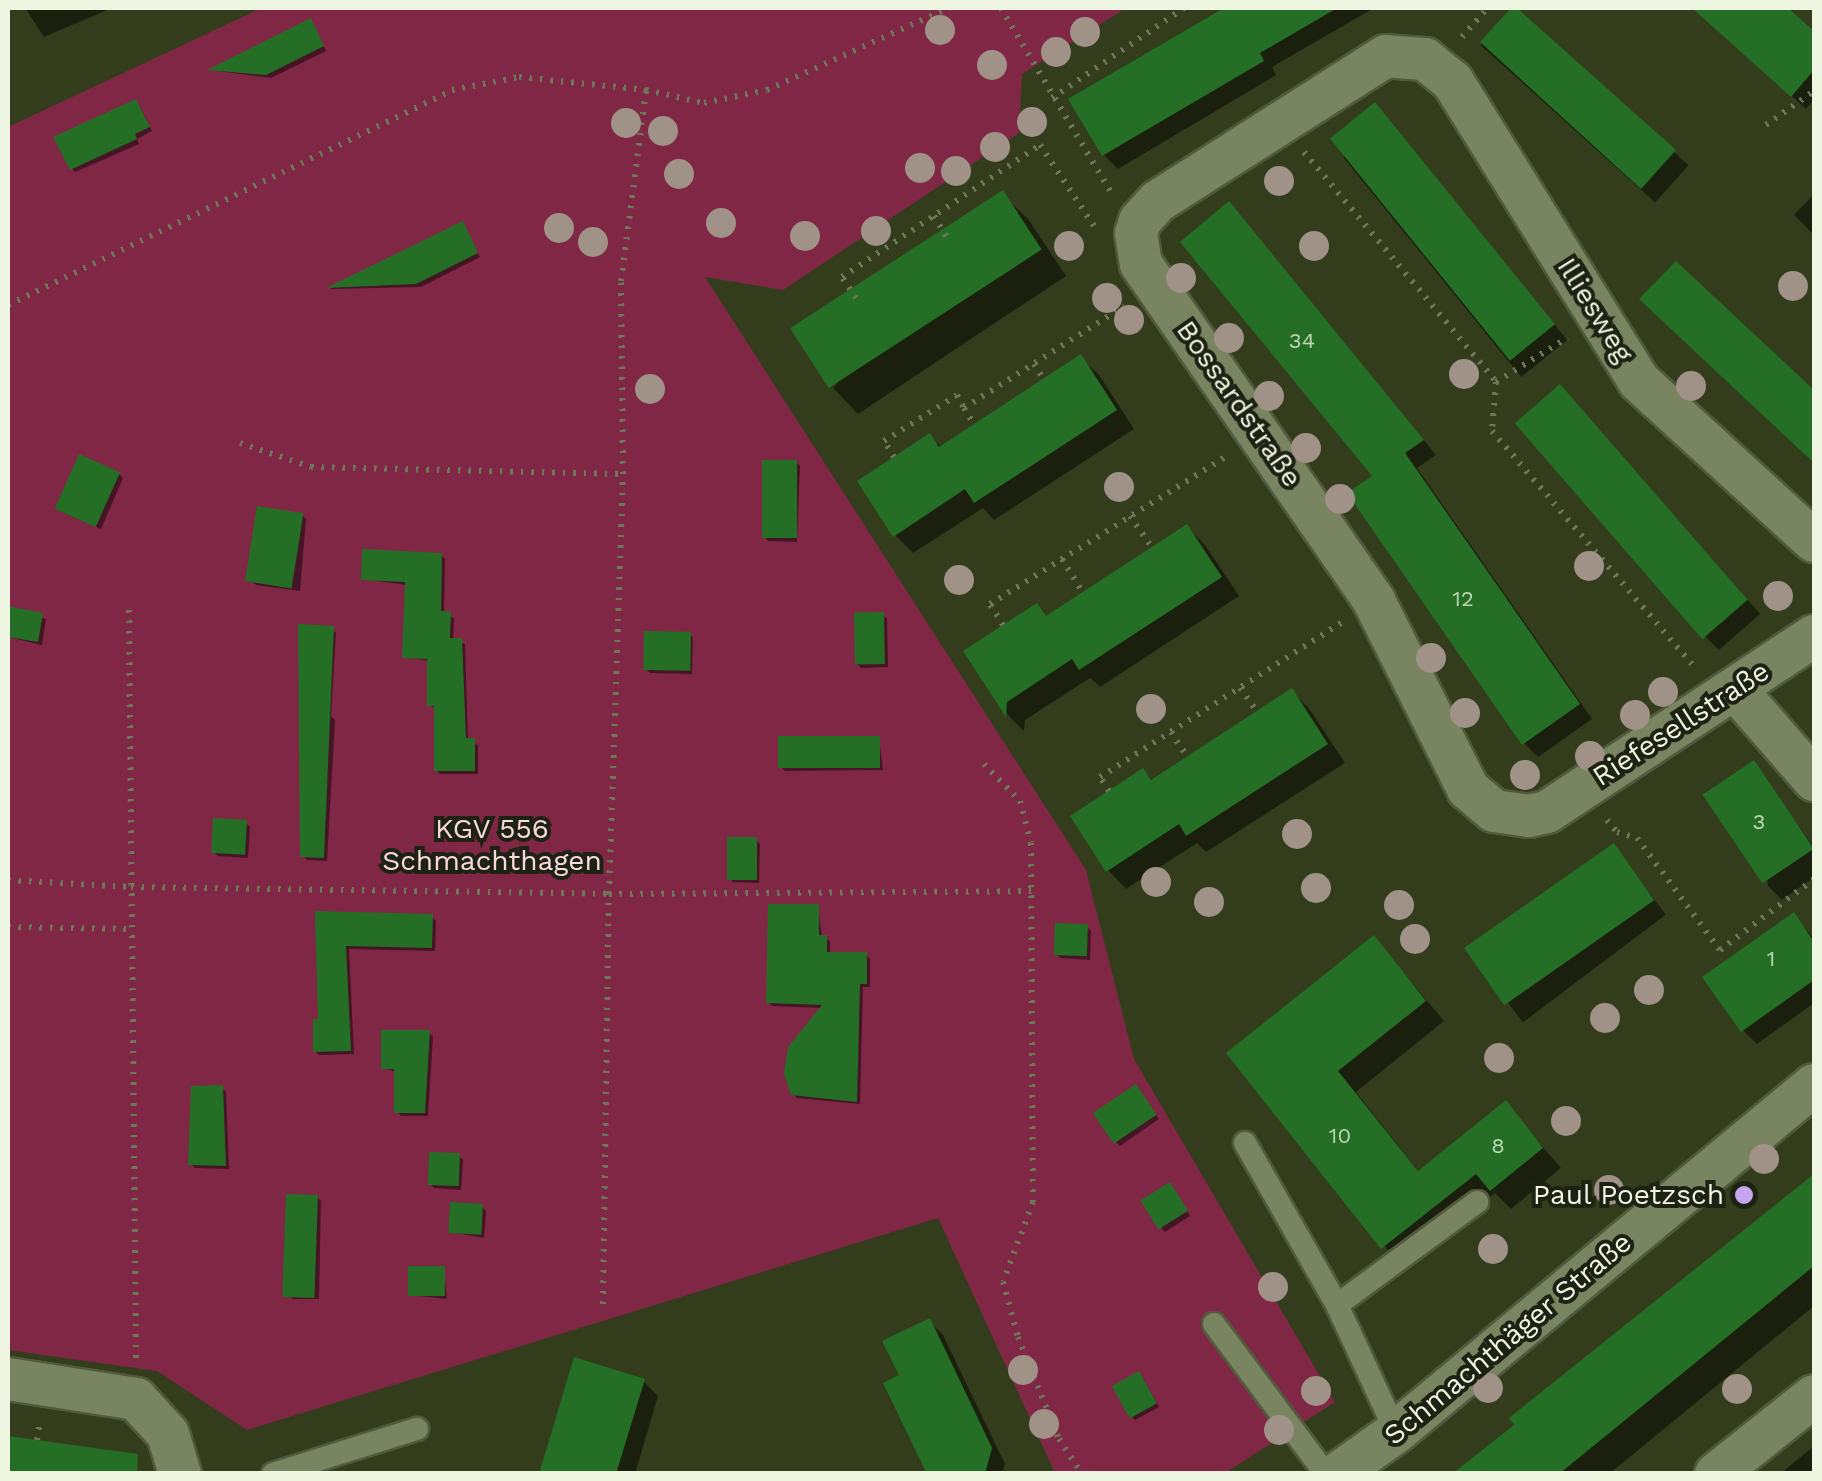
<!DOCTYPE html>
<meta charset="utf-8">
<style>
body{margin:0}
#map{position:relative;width:1822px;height:1481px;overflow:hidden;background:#333d1c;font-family:"Work Sans",sans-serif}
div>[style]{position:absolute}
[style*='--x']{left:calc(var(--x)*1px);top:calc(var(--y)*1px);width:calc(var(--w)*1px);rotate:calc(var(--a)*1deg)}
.green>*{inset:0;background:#812746}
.shadow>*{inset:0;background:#0007;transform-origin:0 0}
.building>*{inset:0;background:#246f25;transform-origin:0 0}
.path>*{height:6px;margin-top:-3px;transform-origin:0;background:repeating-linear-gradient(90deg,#6e775a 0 2.5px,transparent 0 10.5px)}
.roads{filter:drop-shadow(2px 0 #525a3d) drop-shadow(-2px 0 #525a3d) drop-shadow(0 2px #525a3d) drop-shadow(0 -2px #525a3d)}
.service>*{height:22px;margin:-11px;padding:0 11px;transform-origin:11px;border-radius:11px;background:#788560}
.minor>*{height:42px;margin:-21px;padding:0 21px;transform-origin:21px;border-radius:21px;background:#788560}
.trees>*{width:30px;height:30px;margin:-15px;border-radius:50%;background:#a09287}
.dots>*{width:28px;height:28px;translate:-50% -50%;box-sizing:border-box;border:5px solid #1d2213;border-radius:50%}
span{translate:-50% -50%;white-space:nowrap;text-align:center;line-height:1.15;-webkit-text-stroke:8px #1d2213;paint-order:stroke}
.number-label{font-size:22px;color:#bcd4b2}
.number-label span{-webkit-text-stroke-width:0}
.street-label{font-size:28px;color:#eef5e1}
.park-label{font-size:28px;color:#fad8df}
.poi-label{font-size:28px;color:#eef5e1}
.right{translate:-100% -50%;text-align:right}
.frame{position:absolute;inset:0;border:10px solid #eef5e1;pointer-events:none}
</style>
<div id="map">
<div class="green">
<i style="clip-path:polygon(262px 8px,1126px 8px,1022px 74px,1019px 133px,783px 290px,705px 277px,1086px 870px,1134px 1059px,1335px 1402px,1225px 1473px,1055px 1473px,938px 1218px,247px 1430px,157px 1371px,8px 1350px,8px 127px)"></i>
</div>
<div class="shadow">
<i style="clip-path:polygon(25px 8px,112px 8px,44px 37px)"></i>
<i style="clip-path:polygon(1229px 8px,1374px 8px,1272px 67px,1276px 75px,1118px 169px,1104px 155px,1071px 100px)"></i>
<i style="left:1514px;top:8px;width:235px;height:50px;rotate:42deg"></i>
<i style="clip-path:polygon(1695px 8px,1785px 8px,1814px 35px,1814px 99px,1806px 109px)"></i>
<i style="clip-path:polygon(314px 25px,326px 51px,271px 78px,211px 70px)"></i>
<i style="clip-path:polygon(139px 105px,152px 131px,137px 139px,139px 144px,75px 172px,72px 168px)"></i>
<i style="left:1389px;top:120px;width:283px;height:59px;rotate:51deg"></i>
<i style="clip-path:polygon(1002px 194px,1028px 219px,1066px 276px,858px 414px,833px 388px)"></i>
<i style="clip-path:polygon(1814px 194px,1814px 235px,1794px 215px)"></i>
<i style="clip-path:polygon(1243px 219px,1436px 455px,1417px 468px,1592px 719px,1538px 757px,1524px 743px,1375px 477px)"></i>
<i style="clip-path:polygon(462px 224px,480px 257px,421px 287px,330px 289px)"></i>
<i style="clip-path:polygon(1080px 357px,1099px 375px,1134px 429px,994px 520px,983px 508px,913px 553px,895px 535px,930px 436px,942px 448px)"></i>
<i style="clip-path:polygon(1574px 401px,1760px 614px,1719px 650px,1705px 636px)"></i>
<i style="clip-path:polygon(796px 462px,800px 466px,797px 542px,768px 541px,764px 537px)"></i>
<i style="clip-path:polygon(119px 474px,123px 478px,101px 529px,62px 512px)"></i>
<i style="clip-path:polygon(302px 515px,306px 519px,300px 591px,256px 585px,252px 581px)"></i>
<i style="clip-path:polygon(1187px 527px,1205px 545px,1239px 596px,1100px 687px,1090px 678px,1025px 720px,1024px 731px,1008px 715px,967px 652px,1036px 606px,1048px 618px)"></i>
<i style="clip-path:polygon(441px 555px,445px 559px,444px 614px,454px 618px,453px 640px,465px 644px,468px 741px,478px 745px,478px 774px,440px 774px,436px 770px,437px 709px,430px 705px,430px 661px,404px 657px,407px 585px,363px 579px)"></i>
<i style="clip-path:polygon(10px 609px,46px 619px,42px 645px,8px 637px)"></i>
<i style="clip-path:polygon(883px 615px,887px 619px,888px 667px,861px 668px,857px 664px)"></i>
<i style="clip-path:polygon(332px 629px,336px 633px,331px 716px,335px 720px,327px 861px,307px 860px,303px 856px)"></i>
<i style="clip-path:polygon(690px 634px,693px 638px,692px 674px,650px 673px,646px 669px)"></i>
<i style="clip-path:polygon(1292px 691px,1310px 710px,1345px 763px,1206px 852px,1197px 843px,1126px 889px,1108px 870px,1143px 771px,1153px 781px)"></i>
<i style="clip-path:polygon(879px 739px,883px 770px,785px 771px,781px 767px)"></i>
<i style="clip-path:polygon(1753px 764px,1814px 847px,1814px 877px,1782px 900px,1768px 886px)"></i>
<i style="clip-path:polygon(246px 823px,250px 827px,248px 858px,218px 856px,214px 852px)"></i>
<i style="clip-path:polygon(756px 840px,760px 844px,759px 883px,733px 882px,729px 878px)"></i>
<i style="left:1614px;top:846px;width:86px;height:179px;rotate:53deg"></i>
<i style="clip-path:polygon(818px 907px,822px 937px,830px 941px,830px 955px,866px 955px,870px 959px,870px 987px,863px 987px,860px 1104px,797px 1098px,793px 1094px,823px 1008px,772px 1006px,768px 1002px)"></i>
<i style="clip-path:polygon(318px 914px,432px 917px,436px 921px,435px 951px,349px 949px,354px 1054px,319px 1055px,315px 1051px,321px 1021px)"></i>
<i style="clip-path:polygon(1794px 915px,1814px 939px,1814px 1003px,1757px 1044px,1743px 1030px)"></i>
<i style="clip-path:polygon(1087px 927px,1091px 931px,1090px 960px,1060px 958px,1057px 954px)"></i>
<i style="clip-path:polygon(1374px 938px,1444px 1021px,1356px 1092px,1420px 1173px,1505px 1104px,1561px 1168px,1511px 1209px,1495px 1193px,1402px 1267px,1229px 1053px)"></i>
<i style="clip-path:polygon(429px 1033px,433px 1037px,428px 1116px,401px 1116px,397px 1112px,397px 1072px,383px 1068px)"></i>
<i style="clip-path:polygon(222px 1088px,226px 1092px,229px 1169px,195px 1168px,191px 1164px)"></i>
<i style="clip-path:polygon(1139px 1091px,1159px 1119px,1120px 1146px,1116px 1142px)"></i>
<i style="clip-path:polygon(459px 1156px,463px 1160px,461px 1190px,434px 1188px,430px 1184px)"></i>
<i style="clip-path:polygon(1814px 1178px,1814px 1306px,1609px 1474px,1470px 1474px,1517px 1426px,1513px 1419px)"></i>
<i style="clip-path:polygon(1174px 1189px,1190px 1216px,1165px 1232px,1161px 1228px)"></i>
<i style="clip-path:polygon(317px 1197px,321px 1201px,319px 1299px,293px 1299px,289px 1296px)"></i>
<i style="clip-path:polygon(482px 1207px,486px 1211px,484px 1238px,451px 1232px)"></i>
<i style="clip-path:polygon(444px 1269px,447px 1299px,410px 1295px)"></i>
<i style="clip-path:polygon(929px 1321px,943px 1335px,1005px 1464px,1002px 1474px,929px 1474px,902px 1376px)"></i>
<i style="clip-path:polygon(1143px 1378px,1159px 1407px,1135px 1420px,1131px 1416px)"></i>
<i style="clip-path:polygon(643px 1381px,658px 1396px,635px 1474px,542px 1474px)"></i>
<i style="clip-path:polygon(1814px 1446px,1814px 1474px,1780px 1474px)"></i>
</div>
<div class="building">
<i style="clip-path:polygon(1224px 8px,1337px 8px,1260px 53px,1264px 61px,1102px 156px,1068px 99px)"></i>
<i style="clip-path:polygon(1511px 8px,1517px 8px,1676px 150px,1641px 189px,1480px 42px)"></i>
<i style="clip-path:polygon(1692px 8px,1788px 8px,1814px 31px,1814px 70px,1791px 97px)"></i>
<i style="clip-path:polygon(311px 18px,324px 46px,266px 75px,207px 70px)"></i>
<i style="clip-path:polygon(136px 99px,150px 127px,135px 134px,137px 139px,70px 170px,53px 137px)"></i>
<i style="left:1375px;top:102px;width:286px;height:58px;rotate:51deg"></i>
<i style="left:1003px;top:190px;width:71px;height:254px;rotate:57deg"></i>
<i style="clip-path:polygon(1229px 201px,1424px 440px,1405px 453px,1580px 704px,1522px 745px,1347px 493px,1372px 476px,1180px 242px)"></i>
<i style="clip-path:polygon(463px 221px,478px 253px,416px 284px,326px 288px)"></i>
<i style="clip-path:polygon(1676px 261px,1814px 390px,1814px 463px,1639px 299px)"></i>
<i style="clip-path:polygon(1081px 354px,1117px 410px,974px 503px,965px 489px,893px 537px,857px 481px,930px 433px,939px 447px)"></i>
<i style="left:1560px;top:384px;width:286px;height:60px;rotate:49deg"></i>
<i style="left:79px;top:454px;width:45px;height:60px;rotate:24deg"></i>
<i style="left:762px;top:460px;width:35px;height:78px"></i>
<i style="left:257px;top:506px;width:47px;height:76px;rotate:9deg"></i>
<i style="clip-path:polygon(1187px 524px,1222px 577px,1079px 670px,1072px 659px,1007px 702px,1006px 717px,963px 651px,1037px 603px,1046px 616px)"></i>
<i style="clip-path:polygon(362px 549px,442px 553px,441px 611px,451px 611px,450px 638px,462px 638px,466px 738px,475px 738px,475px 771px,434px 771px,434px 706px,427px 706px,427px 659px,402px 658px,405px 582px,361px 580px)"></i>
<i style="clip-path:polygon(8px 606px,43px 613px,38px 642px,8px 637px)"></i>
<i style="left:884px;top:612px;width:52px;height:30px;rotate:89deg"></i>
<i style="clip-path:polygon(298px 624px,334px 626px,324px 858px,300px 857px)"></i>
<i style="left:644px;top:631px;width:47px;height:39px;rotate:1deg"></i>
<i style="clip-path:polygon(1292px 688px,1328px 744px,1186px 836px,1179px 824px,1106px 872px,1070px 816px,1143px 768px,1151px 780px)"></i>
<i style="left:778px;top:736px;width:102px;height:32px"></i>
<i style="left:1754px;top:760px;width:107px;height:62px;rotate:56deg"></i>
<i style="left:213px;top:818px;width:34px;height:35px;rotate:3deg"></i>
<i style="left:727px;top:837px;width:30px;height:43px"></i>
<i style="left:1614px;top:843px;width:70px;height:183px;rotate:55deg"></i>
<i style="clip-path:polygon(768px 904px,819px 904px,819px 935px,827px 935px,827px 952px,867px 952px,867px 984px,860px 984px,857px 1102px,791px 1095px,784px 1073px,788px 1047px,822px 1005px,766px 1003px)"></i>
<i style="clip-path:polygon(315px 911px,433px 914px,432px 948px,346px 946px,351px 1051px,313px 1052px,313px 1019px,318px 1019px)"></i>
<i style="clip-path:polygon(1794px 912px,1814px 942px,1814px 980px,1741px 1032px,1702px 977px)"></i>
<i style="left:1055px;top:923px;width:33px;height:32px;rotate:2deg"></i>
<i style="clip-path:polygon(1374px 935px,1426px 1001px,1338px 1071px,1418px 1171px,1506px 1100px,1543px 1148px,1490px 1191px,1476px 1174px,1381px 1249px,1226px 1053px)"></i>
<i style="clip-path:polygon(381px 1030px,430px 1030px,425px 1113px,394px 1113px,394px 1069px,381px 1069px)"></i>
<i style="left:1136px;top:1084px;width:37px;height:52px;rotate:56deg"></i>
<i style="clip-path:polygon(223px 1085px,226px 1166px,188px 1165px,191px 1086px)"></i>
<i style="left:429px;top:1152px;width:31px;height:33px;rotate:2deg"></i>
<i style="clip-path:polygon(1814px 1174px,1814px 1266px,1559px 1474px,1452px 1474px,1514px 1425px,1509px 1418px)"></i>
<i style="left:1170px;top:1182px;width:34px;height:35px;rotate:58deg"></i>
<i style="left:286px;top:1194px;width:32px;height:103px;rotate:2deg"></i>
<i style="left:450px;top:1202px;width:33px;height:31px;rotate:3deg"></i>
<i style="left:408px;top:1266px;width:37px;height:30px"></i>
<i style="clip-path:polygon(930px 1318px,992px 1448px,985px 1474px,927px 1474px,883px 1383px,899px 1375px,882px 1341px)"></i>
<i style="clip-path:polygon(574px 1357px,645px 1379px,616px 1474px,539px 1474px)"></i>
<i style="left:1139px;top:1371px;width:37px;height:31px;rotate:61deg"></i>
<i style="clip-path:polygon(8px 1436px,138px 1454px,137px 1474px,8px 1474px)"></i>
</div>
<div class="path">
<i style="--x:1001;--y:8;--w:217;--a:59.2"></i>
<i style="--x:1462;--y:37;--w:38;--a:-49"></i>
<i style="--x:1052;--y:98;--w:160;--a:-34.3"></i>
<i style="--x:1766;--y:125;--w:59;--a:-35.3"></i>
<i style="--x:1304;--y:152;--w:300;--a:50.1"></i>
<i style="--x:1496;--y:382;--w:49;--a:94.7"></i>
<i style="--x:1492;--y:431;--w:313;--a:49.4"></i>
<i style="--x:934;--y:216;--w:27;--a:59"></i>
<i style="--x:856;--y:298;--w:25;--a:-124"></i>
<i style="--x:842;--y:277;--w:238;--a:-33.7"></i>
<i style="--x:1040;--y:145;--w:101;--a:56.3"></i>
<i style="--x:8;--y:305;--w:493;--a:-25.8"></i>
<i style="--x:452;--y:90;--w:68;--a:-11"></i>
<i style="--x:519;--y:77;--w:128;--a:5.8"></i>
<i style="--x:646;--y:90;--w:59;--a:12.6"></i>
<i style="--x:704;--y:103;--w:64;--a:-11.7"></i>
<i style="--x:767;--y:90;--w:200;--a:-24.3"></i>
<i style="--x:1034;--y:364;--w:17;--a:57"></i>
<i style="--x:1496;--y:382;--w:84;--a:-31.8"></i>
<i style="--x:964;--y:408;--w:19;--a:58"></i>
<i style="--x:240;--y:443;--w:75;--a:18.7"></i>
<i style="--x:311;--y:467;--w:312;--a:1.3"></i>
<i style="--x:894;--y:457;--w:19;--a:-122"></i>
<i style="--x:884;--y:441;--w:86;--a:-32.2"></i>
<i style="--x:957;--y:395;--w:15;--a:62"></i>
<i style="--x:964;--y:408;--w:190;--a:-32.5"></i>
<i style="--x:1130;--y:516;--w:38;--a:55"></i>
<i style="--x:1062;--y:559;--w:39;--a:58"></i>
<i style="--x:129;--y:610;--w:748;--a:89.46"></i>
<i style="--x:1003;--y:625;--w:25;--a:-122"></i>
<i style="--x:990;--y:604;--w:279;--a:-32"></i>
<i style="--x:1240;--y:688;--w:29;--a:54"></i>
<i style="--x:1171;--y:732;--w:30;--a:57"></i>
<i style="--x:984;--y:764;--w:52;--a:45.8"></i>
<i style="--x:1020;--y:801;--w:43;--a:75.3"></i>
<i style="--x:1031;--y:843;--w:359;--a:89.7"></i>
<i style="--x:1033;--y:1202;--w:85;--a:110.6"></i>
<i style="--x:1003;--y:1282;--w:57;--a:74.7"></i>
<i style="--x:1018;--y:1337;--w:110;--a:68.1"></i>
<i style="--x:1059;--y:1439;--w:42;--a:56.7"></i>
<i style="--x:1109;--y:791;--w:17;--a:-123"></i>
<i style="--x:1100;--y:777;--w:287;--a:-32.6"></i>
<i style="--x:1607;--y:820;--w:16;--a:50"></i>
<i style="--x:1617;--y:832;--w:21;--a:17"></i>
<i style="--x:1637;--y:838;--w:139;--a:53.5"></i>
<i style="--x:1720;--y:950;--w:118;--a:-37.1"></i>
<i style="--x:8;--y:880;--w:123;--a:3.3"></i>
<i style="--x:131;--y:887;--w:478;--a:0.8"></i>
<i style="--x:609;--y:894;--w:424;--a:-0.4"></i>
<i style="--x:8;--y:927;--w:124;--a:0.9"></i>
<i style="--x:603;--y:1304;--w:410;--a:-89.2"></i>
<i style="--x:609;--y:894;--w:420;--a:-88.1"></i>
<i style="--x:623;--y:474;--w:193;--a:-90.6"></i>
<i style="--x:621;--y:281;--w:193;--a:-82.5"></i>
<i style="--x:37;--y:1440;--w:18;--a:-81"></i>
</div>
<div class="roads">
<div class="service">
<i style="--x:1245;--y:1143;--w:186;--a:60.4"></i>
<i style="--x:1337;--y:1305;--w:140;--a:65.1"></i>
<i style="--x:1337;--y:1305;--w:174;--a:-36.3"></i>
<i style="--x:1214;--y:1324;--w:187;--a:53.3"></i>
<i style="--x:273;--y:1474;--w:151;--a:-17.4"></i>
</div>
<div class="minor">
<i style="--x:1814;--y:541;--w:237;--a:-137.6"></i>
<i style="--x:1639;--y:381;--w:354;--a:-121.9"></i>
<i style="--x:1452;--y:81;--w:35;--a:-141"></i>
<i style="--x:1425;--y:59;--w:39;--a:-176"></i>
<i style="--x:1386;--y:56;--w:270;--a:147.5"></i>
<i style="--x:1158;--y:201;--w:27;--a:132"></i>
<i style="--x:1140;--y:221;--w:13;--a:108"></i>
<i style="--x:1136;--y:233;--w:31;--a:81"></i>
<i style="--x:1141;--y:264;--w:410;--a:55.3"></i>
<i style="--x:1374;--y:601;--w:210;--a:63.4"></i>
<i style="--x:1468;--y:789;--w:34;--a:40"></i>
<i style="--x:1494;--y:811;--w:35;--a:8"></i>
<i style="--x:1529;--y:816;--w:18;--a:-13"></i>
<i style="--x:1547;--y:812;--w:320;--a:-33.4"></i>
<i style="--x:1735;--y:689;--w:121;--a:49"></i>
<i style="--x:8;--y:1379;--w:130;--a:8.9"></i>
<i style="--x:136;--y:1399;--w:47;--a:47.6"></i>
<i style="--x:168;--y:1434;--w:42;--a:73.3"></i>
<i style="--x:1337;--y:1474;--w:72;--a:-35.4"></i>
<i style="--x:1396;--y:1432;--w:543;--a:-39.7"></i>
<i style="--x:1716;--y:1474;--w:125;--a:-38.5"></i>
</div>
</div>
<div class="trees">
<i style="left:940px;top:30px"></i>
<i style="left:1085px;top:32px"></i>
<i style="left:1056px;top:52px"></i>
<i style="left:992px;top:65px"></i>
<i style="left:1032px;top:122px"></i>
<i style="left:626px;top:123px"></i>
<i style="left:663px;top:131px"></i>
<i style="left:995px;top:147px"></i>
<i style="left:920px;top:168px"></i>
<i style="left:956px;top:171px"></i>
<i style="left:679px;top:174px"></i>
<i style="left:1279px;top:181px"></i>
<i style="left:721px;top:223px"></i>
<i style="left:559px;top:228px"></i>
<i style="left:876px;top:231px"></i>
<i style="left:805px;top:236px"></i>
<i style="left:593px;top:242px"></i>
<i style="left:1069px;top:246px"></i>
<i style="left:1314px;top:246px"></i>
<i style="left:1181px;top:278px"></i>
<i style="left:1793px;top:286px"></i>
<i style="left:1107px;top:298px"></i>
<i style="left:1129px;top:320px"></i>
<i style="left:1229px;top:338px"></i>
<i style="left:1464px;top:374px"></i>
<i style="left:1691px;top:386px"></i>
<i style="left:650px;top:389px"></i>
<i style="left:1269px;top:396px"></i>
<i style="left:1306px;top:448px"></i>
<i style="left:1119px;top:487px"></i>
<i style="left:1340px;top:499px"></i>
<i style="left:1589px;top:566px"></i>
<i style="left:959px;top:580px"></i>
<i style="left:1778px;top:596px"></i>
<i style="left:1431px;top:658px"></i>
<i style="left:1663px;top:692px"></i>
<i style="left:1151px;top:709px"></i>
<i style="left:1465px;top:713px"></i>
<i style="left:1635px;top:715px"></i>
<i style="left:1590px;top:756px"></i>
<i style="left:1525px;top:775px"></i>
<i style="left:1297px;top:834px"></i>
<i style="left:1156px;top:882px"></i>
<i style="left:1316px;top:888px"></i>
<i style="left:1209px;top:902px"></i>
<i style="left:1399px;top:905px"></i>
<i style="left:1415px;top:939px"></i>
<i style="left:1649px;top:990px"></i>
<i style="left:1605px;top:1018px"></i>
<i style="left:1499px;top:1058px"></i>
<i style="left:1566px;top:1121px"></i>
<i style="left:1764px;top:1159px"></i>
<i style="left:1609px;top:1190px"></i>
<i style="left:1493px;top:1249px"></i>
<i style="left:1273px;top:1287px"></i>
<i style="left:1023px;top:1370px"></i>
<i style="left:1488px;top:1388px"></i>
<i style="left:1737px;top:1389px"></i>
<i style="left:1316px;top:1391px"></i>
<i style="left:1044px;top:1424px"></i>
<i style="left:1279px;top:1430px"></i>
</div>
<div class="dots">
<i style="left:1744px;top:1195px;background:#c6a6f0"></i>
</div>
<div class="number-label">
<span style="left:1302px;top:341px">34</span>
<span style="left:1463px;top:599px">12</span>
<span style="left:1759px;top:822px">3</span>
<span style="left:1771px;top:959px">1</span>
<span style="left:1340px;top:1136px">10</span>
<span style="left:1498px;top:1146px">8</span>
</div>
<div class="street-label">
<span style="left:1595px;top:310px;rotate:58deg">Illiesweg</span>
<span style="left:1239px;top:404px;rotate:55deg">Bossardstraße</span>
<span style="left:1681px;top:724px;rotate:-33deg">Riefesellstraße</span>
<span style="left:1508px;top:1339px;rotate:-40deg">Schmachthäger Straße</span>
</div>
<div class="park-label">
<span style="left:492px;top:845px">KGV 556<br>Schmachthagen</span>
</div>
<div class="poi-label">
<span class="right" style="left:1724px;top:1195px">Paul Poetzsch</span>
</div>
<div class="frame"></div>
</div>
